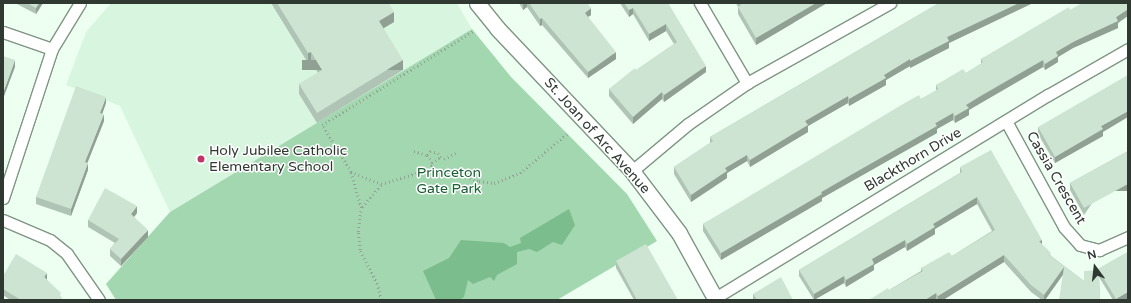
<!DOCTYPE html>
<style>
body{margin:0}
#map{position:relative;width:1131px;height:303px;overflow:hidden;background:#ecfff0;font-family:"Varela Round",sans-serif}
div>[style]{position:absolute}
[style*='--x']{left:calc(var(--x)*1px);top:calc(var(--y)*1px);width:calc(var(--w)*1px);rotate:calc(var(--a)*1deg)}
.built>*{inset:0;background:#d8f6df}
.green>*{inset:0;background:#a3d7b0}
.water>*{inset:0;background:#7cbd8e}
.path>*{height:2.5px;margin-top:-1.25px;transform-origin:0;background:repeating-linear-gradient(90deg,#93a296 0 1px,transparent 0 4px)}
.roads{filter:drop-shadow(1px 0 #809585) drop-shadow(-1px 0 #809585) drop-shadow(0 1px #809585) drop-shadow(0 -1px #809585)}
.street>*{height:11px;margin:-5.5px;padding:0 5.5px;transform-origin:5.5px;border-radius:5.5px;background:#fff}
.secondary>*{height:15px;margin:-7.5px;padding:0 7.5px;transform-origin:7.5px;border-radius:7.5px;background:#fff}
.wall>*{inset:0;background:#b0c4b5}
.shaded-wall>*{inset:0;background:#90a093;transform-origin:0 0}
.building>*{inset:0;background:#cde4d2}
.dots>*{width:11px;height:11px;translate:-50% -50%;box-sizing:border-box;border:2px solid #fff;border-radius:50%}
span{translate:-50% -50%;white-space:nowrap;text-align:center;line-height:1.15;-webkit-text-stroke:3px #fff;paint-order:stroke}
.street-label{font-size:14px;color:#2f3831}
.poi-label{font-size:14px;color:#2f3831}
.left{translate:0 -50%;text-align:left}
.park-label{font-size:14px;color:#186034}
.frame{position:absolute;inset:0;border:4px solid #2f3831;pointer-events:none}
.north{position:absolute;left:1075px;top:247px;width:40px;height:40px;-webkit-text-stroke:3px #fff;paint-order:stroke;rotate:345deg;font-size:11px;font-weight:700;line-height:16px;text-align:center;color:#2f3831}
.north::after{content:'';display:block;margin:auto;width:14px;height:18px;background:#2f3831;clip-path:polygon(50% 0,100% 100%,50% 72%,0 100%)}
</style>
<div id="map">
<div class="built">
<i style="clip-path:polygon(111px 3px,457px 3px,472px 29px,170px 212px,120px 106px,66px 85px,86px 32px)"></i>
</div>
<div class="green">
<i style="clip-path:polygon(472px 29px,511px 77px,627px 194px,657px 241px,557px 300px,116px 300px,106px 284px,170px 212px)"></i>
</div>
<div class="water">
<i style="clip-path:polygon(569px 209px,575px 225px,562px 245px,553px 242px,537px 252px,529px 249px,517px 252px,517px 264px,497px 275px,494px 281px,490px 277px,473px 284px,468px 280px,464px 297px,459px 300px,436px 300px,423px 271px,449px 258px,461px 240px,504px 243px,510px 247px,521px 243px,520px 238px)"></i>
</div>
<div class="path">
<i style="--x:414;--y:151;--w:14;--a:17"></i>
<i style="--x:432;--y:163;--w:9;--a:-122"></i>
<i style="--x:427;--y:155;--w:5;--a:-53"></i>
<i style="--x:430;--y:151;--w:8;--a:14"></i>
<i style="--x:438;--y:153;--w:4;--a:63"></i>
<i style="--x:430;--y:170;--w:7;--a:-74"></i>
<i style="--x:432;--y:163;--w:10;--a:-37"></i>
<i style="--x:440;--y:157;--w:4;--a:27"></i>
<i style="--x:444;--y:159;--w:16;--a:-27"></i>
<i style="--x:351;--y:172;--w:32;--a:22"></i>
<i style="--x:381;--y:184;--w:48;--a:-16.9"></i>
<i style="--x:427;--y:170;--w:24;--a:2"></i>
<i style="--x:451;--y:171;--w:30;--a:20"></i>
<i style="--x:479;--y:181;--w:15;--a:8"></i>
<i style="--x:494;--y:183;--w:28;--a:-21"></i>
<i style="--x:520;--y:173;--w:62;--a:-39.8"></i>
<i style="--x:362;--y:207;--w:30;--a:-50"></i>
<i style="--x:381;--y:300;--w:16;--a:-104"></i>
<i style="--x:377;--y:284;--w:38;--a:-117"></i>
<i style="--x:360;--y:250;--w:18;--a:-96"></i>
<i style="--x:358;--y:232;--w:24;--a:-83"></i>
<i style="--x:361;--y:208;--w:37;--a:-106"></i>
<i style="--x:351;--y:172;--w:55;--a:-121.7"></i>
<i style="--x:322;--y:125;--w:178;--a:-31.9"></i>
</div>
<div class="roads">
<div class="street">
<i style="--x:700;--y:3;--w:93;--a:59.6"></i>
<i style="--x:3;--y:32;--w:52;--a:19.1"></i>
<i style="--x:1006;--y:121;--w:121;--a:61.3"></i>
<i style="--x:1064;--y:227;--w:24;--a:48"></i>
<i style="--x:1080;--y:245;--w:20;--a:15"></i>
<i style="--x:1099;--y:250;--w:32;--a:-24"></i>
<i style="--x:632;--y:171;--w:73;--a:-40"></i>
<i style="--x:688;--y:124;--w:72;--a:-34.8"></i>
<i style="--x:747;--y:83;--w:164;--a:-29.2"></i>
<i style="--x:3;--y:198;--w:157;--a:-71.8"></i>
<i style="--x:52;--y:49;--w:54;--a:-58.7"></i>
<i style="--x:3;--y:220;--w:51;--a:23.1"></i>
<i style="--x:50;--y:240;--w:22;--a:39"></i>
<i style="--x:67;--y:254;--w:56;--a:55.2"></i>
<i style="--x:715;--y:298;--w:390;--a:-31.4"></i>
<i style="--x:1048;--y:95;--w:92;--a:-29.9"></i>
</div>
<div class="secondary">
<i style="--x:477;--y:3;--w:32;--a:51"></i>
<i style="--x:497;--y:28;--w:197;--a:46.6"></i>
<i style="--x:632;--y:171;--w:78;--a:52.8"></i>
<i style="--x:679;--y:233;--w:77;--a:61.1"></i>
</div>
</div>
<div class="wall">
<i style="clip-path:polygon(15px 3px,43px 3px,36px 14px)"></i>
<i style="clip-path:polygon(271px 3px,389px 3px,394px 22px,383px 28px,403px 70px,317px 123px,299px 94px,299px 84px,318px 73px,311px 61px,308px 63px)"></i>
<i style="clip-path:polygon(519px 3px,587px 3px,591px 15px,588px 17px,616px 59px,588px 78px,542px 25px,540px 26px,527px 7px,523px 10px)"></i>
<i style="clip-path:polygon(620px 3px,668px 3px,706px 72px,664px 102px,662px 99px,633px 124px,609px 96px,609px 89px,674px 44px,666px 31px,649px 41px,633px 14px,629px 17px)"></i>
<i style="clip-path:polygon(736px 3px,827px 3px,756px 45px,738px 14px,738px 7px)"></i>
<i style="clip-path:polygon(939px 3px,1033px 3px,949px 43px,949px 48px,910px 68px,910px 66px,886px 80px,886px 85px,849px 106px,848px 103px,808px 126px,808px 132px,750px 167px,747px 161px,727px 173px,727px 178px,691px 202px,674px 174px,674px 167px,710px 143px,710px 137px)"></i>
<i style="clip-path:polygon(1070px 10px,1118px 23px,1118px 28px,1073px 48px,1058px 57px,1058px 62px,1045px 70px,1043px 67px,980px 103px,969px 110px,969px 115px,955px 123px,953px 120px,937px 129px,937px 133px,822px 198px,822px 201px,721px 260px,703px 231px,703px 224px,921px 99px,936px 91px,936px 85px,966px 73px,981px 64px,981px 59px)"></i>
<i style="clip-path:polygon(106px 103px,102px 114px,104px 121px,87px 163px,88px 170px,71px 216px,36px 204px,36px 197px)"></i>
<i style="clip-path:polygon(1038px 127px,1103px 132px,1103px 136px,1055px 163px,1038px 134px)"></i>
<i style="clip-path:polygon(1128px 151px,1084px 215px,1070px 190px,1070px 183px)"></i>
<i style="clip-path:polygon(960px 167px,1042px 245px,1051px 256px,1084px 281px,1098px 270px,1098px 269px,1128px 252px,1128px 299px,1126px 300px,1113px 300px,1099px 277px,1100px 300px,1063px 275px,1045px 300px,1042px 300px,1031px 292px,1004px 262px,943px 300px,869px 300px,889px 290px,921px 271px,921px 268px,952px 256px,992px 231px,977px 204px,935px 229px,935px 234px,907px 251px,905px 247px,874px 265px,874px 270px,846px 287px,844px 283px,814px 300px,799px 276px,799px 270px,960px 173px)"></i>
<i style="clip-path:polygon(137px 213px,134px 217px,148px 237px,121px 266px,110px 256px,110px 249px,115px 243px,88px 227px,88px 220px)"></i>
<i style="clip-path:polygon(616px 261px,678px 300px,634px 300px,616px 268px)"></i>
<i style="clip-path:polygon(3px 276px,47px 280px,63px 300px,10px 300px,3px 295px)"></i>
<i style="clip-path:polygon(753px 294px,793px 300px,753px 300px)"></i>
</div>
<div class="shaded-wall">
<i style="clip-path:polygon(39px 3px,43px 3px,36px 14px,36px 8px)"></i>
<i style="clip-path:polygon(523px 3px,527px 3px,527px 7px,523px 10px)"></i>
<i style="clip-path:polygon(816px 3px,827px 3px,756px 45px,756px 38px)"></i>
<i style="clip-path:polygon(1019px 3px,1033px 3px,949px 43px,949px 48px,910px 68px,910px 61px,947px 37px)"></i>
<i style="clip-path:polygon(591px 8px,591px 15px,585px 19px,585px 13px)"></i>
<i style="clip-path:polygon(633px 8px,633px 14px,629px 17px,629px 10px)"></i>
<i style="clip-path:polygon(1128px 9px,1128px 16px,1118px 23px,1118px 28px,1073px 48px,1058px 57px,1058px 62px,1045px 70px,1045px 64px,1056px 52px,1116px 17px)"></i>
<i style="clip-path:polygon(394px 12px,394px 22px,379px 31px,379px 21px)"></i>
<i style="clip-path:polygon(542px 18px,542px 25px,540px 26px,540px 19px)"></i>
<i style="clip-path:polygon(666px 24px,666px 31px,649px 41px,649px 34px)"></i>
<i style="clip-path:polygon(311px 52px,311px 61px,308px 63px,308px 53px)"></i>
<i style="clip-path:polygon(616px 52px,616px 59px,588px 78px,588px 72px)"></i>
<i style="clip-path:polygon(910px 59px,910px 66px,886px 80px,886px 85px,849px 106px,849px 99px,884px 75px)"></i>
<i style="clip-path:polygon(15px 60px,15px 67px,3px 99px,3px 93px)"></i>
<i style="left:403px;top:60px;width:10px;height:101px;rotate:90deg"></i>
<i style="clip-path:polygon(1043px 60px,1043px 67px,969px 110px,969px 115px,955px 123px,955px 116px,966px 105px)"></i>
<i style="clip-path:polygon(706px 66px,706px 72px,664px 102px,664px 95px)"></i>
<i style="clip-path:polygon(662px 92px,662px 99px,633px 124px,633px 117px)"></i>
<i style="clip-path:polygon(848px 96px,848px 103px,808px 126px,808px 132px,750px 167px,750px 160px,805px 121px)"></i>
<i style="clip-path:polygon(106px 97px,106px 103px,100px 120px,100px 113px)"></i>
<i style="clip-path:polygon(1128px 111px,1128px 117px,1103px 132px,1103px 136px,1055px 163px,1055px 157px,1101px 126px)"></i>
<i style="clip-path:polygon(953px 113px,953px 120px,937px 129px,937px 133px,822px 198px,822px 201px,721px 260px,721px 253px)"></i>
<i style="clip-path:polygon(104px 114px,104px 121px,85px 169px,85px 162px)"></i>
<i style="clip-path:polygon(747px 155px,747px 161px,727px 173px,727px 178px,691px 202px,691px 195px,725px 168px)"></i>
<i style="clip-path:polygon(88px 163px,88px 170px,71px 216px,71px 209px)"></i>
<i style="left:1128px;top:184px;width:7px;height:50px;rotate:90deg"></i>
<i style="clip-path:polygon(977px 197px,977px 204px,935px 229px,935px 234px,907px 251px,907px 244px,933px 224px)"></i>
<i style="clip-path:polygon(137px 206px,137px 213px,131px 221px,131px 214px)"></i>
<i style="clip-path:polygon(148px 230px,148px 237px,121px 266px,121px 259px)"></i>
<i style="clip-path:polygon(905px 240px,905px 247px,874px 265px,874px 270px,846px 287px,846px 280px,872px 259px)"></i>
<i style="clip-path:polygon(1042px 240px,1042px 246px,1039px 241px)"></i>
<i style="clip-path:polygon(1004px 255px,1004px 262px,943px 300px,938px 300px,938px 296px)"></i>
<i style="clip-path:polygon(1064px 267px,1064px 273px,1045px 300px,1044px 300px,1044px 295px)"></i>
<i style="clip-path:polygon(47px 273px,47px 280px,44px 277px)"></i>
<i style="clip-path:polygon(844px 276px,844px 283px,814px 300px,814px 294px)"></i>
<i style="clip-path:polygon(1128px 292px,1128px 299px,1126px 300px,1116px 300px,1116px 299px)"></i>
<i style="clip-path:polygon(936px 293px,936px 300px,925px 300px)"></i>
</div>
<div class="building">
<i style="clip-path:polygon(27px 3px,39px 3px,36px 8px)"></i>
<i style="clip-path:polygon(277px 3px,389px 3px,394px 12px,379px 21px,403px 60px,317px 113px,299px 84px,322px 70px,311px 52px,308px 53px)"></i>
<i style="clip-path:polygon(529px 3px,587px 3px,591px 8px,585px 13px,616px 52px,588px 72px,542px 18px,540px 19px)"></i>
<i style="clip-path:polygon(624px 3px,668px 3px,706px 66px,664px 95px,662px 92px,633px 117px,609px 89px,635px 68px,636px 70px,677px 42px,666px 24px,649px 34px,633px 8px,629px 10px)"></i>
<i style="clip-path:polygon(740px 3px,816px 3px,756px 38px,738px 7px,741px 5px)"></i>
<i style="clip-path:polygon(939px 3px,1019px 3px,947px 37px,949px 41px,910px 61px,910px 59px,884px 75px,886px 78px,849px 99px,848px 96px,805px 121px,808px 125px,750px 160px,747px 155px,725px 168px,727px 171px,691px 195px,674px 167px,713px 141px,710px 137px)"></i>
<i style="clip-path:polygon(1082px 3px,1128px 3px,1128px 9px,1116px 17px,1118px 21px,1073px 42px,1056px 52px,1058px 56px,1045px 64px,1043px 60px,980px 96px,966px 105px,969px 108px,955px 116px,953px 113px,935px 123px,937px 126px,821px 192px,822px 194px,721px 253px,703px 224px,903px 104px,919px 95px,921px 99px,938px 89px,936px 85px,963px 69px,966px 73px,983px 62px,981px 59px,1069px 7px,1070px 10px)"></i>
<i style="clip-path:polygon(3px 56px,15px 60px,3px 93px)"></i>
<i style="clip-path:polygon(1128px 75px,1128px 111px,1101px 126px,1103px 129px,1055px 157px,1038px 127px)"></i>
<i style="clip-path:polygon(76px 86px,106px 97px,100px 113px,104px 114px,85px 162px,88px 163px,71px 209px,36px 197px)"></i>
<i style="clip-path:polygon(991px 150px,1042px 240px,1039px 241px,1051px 253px,1049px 255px,1084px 281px,1084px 271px,1099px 270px,1100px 300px,1059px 300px,1064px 267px,1044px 295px,1031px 285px,1004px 255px,938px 296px,936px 293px,925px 300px,869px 300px,888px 288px,889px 290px,923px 271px,921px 268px,949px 252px,952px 256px,995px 230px,977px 197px,933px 224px,935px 227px,907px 244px,905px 240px,872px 259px,874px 264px,846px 280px,844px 276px,814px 294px,799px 270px,962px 172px,960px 167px)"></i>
<i style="clip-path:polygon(1128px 151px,1128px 184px,1084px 208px,1070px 183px)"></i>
<i style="clip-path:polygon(105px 188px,137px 206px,131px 214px,148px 230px,121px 259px,110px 249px,119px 239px,88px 220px)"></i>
<i style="clip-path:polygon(646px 244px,678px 300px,637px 300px,616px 261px)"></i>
<i style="clip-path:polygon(1128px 252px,1128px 292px,1116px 299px,1098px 269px)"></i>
<i style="clip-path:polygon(16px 254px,47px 273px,44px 277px,61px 293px,60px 295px,63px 300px,21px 300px,3px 289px,3px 276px)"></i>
<i style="clip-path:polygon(781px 277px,793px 300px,757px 300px,753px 294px)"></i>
</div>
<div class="dots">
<i style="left:201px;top:159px;background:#c03569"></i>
</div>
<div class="street-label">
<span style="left:597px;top:136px;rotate:48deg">St. Joan of Arc Avenue</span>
<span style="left:913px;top:160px;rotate:-31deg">Blackthorn Drive</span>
<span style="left:1056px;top:178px;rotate:60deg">Cassia Crescent</span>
</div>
<div class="poi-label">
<span class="left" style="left:209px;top:159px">Holy Jubilee Catholic<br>Elementary School</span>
</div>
<div class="park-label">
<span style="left:449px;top:181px">Princeton<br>Gate Park</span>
</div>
<div class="frame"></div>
<div class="north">N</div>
</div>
